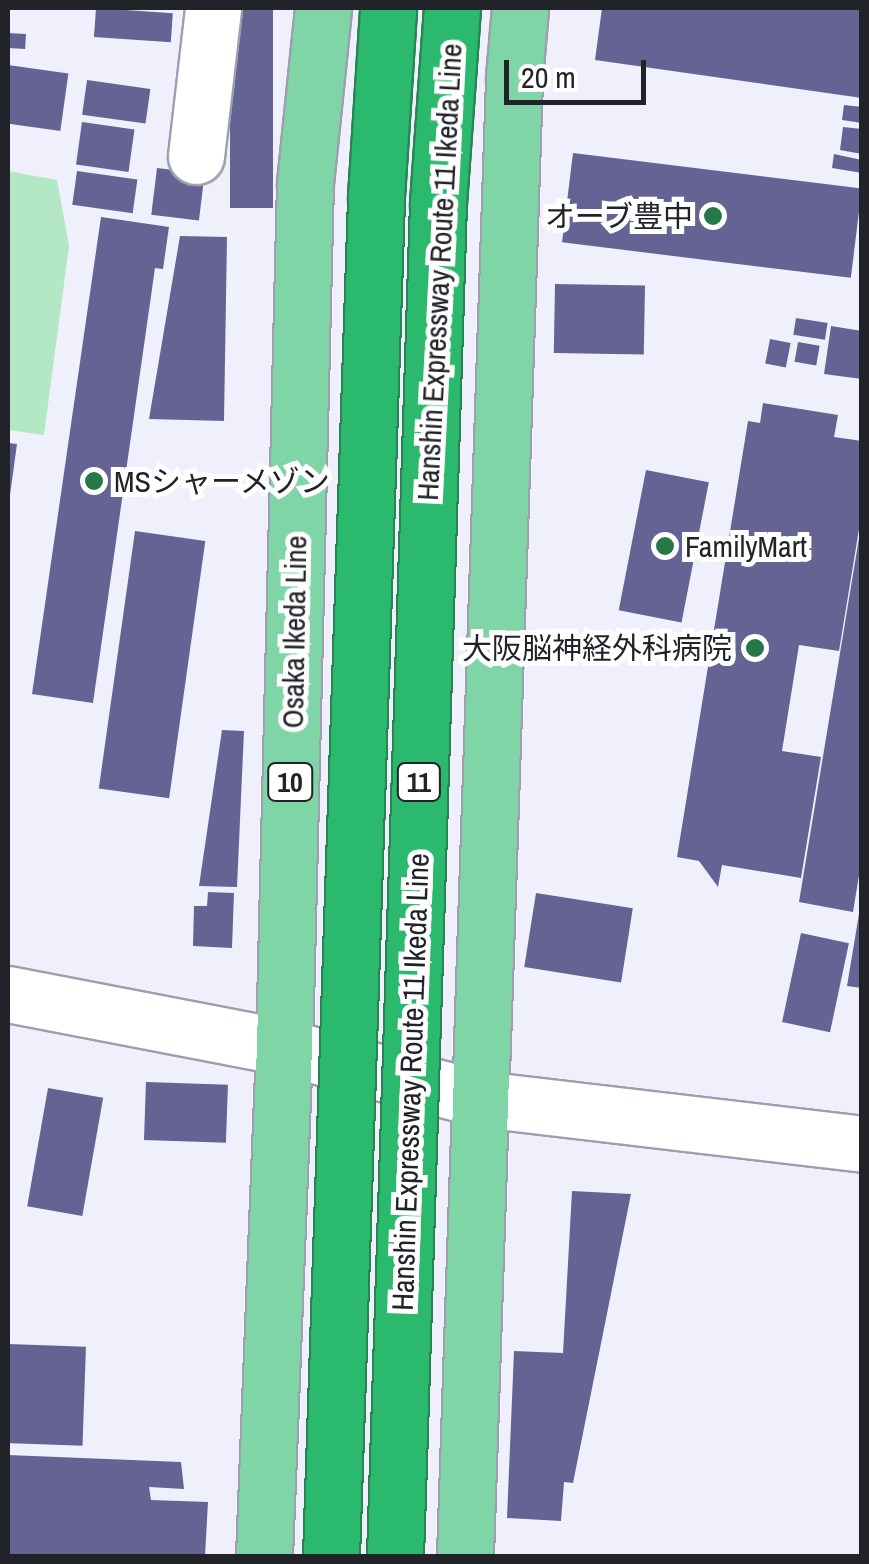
<!DOCTYPE html>
<meta charset="utf-8">
<style>
body{margin:0}
#map{position:relative;width:869px;height:1564px;overflow:hidden;background:#f0f0fd;font-family:"Archivo Narrow","Noto Sans JP",sans-serif}
div>[style]{position:absolute}
[style*='--x']{left:calc(var(--x)*1px);top:calc(var(--y)*1px);width:calc(var(--w)*1px);rotate:calc(var(--a)*1deg)}
.green>*{inset:0;background:#b4e7c3}
.building>*{inset:0;background:#646394;transform-origin:0 0}
.roads{filter:drop-shadow(2px 0 #9d9eb0) drop-shadow(-2px 0 #9d9eb0) drop-shadow(0 2px #9d9eb0) drop-shadow(0 -2px #9d9eb0)}
.minor>*{height:55px;margin:-27.5px;padding:0 27.5px;transform-origin:27.5px;border-radius:27.5px;background:#fff}
.primary>*{height:55px;margin:-27.5px;padding:0 27.5px;transform-origin:27.5px;border-radius:27.5px;background:#80d5a7}
.bridges{filter:drop-shadow(2px 0 #288455) drop-shadow(-2px 0 #288455) drop-shadow(0 2px #288455) drop-shadow(0 -2px #288455)}
.motorway-bridge>*{height:55px;margin:-27.5px;padding:0 27.5px;transform-origin:27.5px;border-radius:27.5px;background:#2bb96d}
.dots>*{width:28px;height:28px;translate:-50% -50%;box-sizing:border-box;border:5px solid #fff;border-radius:50%}
span{translate:-50% -50%;white-space:nowrap;text-align:center;line-height:1.15;-webkit-text-stroke:10px #fff;paint-order:stroke}
.shield-label span{padding:2px 8px;background:#fff;border:2px solid;border-radius:8px;-webkit-text-stroke-width:0}
.shield-label{font-size:28px;color:#222229;font-weight:700}
.poi-label{font-size:30px;color:#222229}
.right{translate:-100% -50%;text-align:right}
.left{translate:0 -50%;text-align:left}
.street-label{font-size:30px;color:#222229}
.frame{position:absolute;inset:0;border:10px solid #222229;pointer-events:none}
.scale{position:absolute;left:504px;top:60px;width:142px;height:45px;box-sizing:border-box;border:5px solid #222229;border-top:0;padding-left:12px;font-size:30px;line-height:35px;white-space:nowrap;color:#222229;-webkit-text-stroke:8px #fff;paint-order:stroke}
</style>
<div id="map">
<div class="green">
<i style="clip-path:polygon(8px 171px,57px 180px,69px 246px,44px 435px,8px 430px)"></i>
</div>
<div class="building">
<i style="left:96px;top:8px;width:77px;height:29px;rotate:4deg"></i>
<i style="left:230px;top:8px;width:43px;height:200px"></i>
<i style="clip-path:polygon(602px 8px,862px 8px,862px 98px,595px 60px)"></i>
<i style="left:8px;top:33px;width:18px;height:15px;rotate:3deg"></i>
<i style="left:8px;top:65px;width:61px;height:58px;rotate:8deg"></i>
<i style="left:87px;top:80px;width:64px;height:35px;rotate:8deg"></i>
<i style="clip-path:polygon(844px 105px,862px 107px,862px 123px,842px 120px)"></i>
<i style="left:82px;top:122px;width:53px;height:43px;rotate:8deg"></i>
<i style="clip-path:polygon(843px 127px,862px 129px,862px 154px,840px 150px)"></i>
<i style="left:573px;top:153px;width:291px;height:90px;rotate:7deg"></i>
<i style="clip-path:polygon(834px 154px,862px 160px,862px 173px,832px 168px)"></i>
<i style="left:157px;top:168px;width:48px;height:47px;rotate:7deg"></i>
<i style="left:77px;top:171px;width:61px;height:34px;rotate:8deg"></i>
<i style="clip-path:polygon(101px 217px,169px 227px,163px 269px,155px 268px,93px 703px,32px 694px)"></i>
<i style="clip-path:polygon(180px 236px,227px 237px,224px 421px,149px 419px)"></i>
<i style="left:555px;top:284px;width:90px;height:69px;rotate:1deg"></i>
<i style="left:796px;top:318px;width:32px;height:17px;rotate:9deg"></i>
<i style="clip-path:polygon(831px 326px,862px 331px,862px 379px,824px 374px)"></i>
<i style="left:770px;top:339px;width:21px;height:25px;rotate:11deg"></i>
<i style="left:798px;top:342px;width:22px;height:20px;rotate:10deg"></i>
<i style="clip-path:polygon(763px 403px,838px 415px,834px 437px,862px 441px,862px 511px,839px 651px,799px 645px,782px 751px,821px 757px,801px 878px,722px 865px,718px 887px,699px 861px,677px 857px,748px 421px,760px 423px)"></i>
<i style="clip-path:polygon(8px 443px,17px 444px,10px 495px,8px 495px)"></i>
<i style="left:646px;top:470px;width:64px;height:143px;rotate:11deg"></i>
<i style="left:135px;top:531px;width:71px;height:260px;rotate:8deg"></i>
<i style="clip-path:polygon(859px 538px,862px 857px,853px 912px,799px 902px)"></i>
<i style="clip-path:polygon(222px 730px,244px 731px,237px 887px,199px 886px)"></i>
<i style="clip-path:polygon(208px 892px,234px 893px,232px 948px,193px 946px,194px 906px,207px 906px)"></i>
<i style="left:536px;top:893px;width:98px;height:75px;rotate:9deg"></i>
<i style="clip-path:polygon(859px 914px,862px 915px,862px 988px,847px 986px)"></i>
<i style="left:801px;top:933px;width:49px;height:91px;rotate:12deg"></i>
<i style="left:146px;top:1082px;width:82px;height:58px;rotate:2deg"></i>
<i style="left:48px;top:1088px;width:56px;height:120px;rotate:10deg"></i>
<i style="clip-path:polygon(572px 1191px,631px 1194px,573px 1483px,564px 1482px,561px 1521px,507px 1518px,514px 1351px,563px 1353px)"></i>
<i style="left:8px;top:1344px;width:78px;height:99px;rotate:2deg"></i>
<i style="clip-path:polygon(8px 1455px,181px 1462px,184px 1489px,149px 1487px,151px 1500px,208px 1502px,205px 1556px,8px 1556px)"></i>
</div>
<div class="roads">
<div class="minor">
<i style="--x:196;--y:156;--w:149;--a:-83.4"></i>
<i style="--x:8;--y:994;--w:281;--a:10.9"></i>
<i style="--x:284;--y:1047;--w:204;--a:14.8"></i>
<i style="--x:481;--y:1099;--w:384;--a:6.7"></i>
</div>
<div class="primary">
<i style="--x:264;--y:1556;--w:509;--a:-87.75"></i>
<i style="--x:284;--y:1047;--w:864;--a:-88.61"></i>
<i style="--x:305;--y:183;--w:176;--a:-84.1"></i>
<i style="--x:465;--y:1556;--w:1480;--a:-88.1"></i>
<i style="--x:514;--y:77;--w:69;--a:-85"></i>
</div>
</div>
<div class="bridges">
<div class="motorway-bridge">
<i style="--x:331;--y:1556;--w:1361;--a:-88.1"></i>
<i style="--x:376;--y:196;--w:188;--a:-86.3"></i>
<i style="--x:395;--y:1556;--w:1354;--a:-88.18"></i>
<i style="--x:438;--y:203;--w:196;--a:-85.9"></i>
</div>
</div>
<div class="dots">
<i style="left:713px;top:216px;background:#277849"></i>
<i style="left:94px;top:481px;background:#277849"></i>
<i style="left:665px;top:546px;background:#277849"></i>
<i style="left:755px;top:648px;background:#277849"></i>
</div>
<div class="shield-label">
<span style="left:290px;top:782px">10</span>
<span style="left:419px;top:782px">11</span>
</div>
<div class="poi-label">
<span class="right" style="left:693px;top:216px">オーブ豊中</span>
<span class="left" style="left:114px;top:481px">MSシャーメゾン</span>
<span class="left" style="left:685px;top:546px">FamilyMart</span>
<span class="right" style="left:732px;top:648px">大阪脳神経外科病院</span>
</div>
<div class="street-label">
<span style="left:439px;top:272px;rotate:-87deg">Hanshin Expressway Route 11 Ikeda Line</span>
<span style="left:294px;top:632px;rotate:-89deg">Osaka Ikeda Line</span>
<span style="left:410px;top:1082px;rotate:-88deg">Hanshin Expressway Route 11 Ikeda Line</span>
</div>
<div class="frame"></div>
<div class="scale">20 m</div>
</div>
